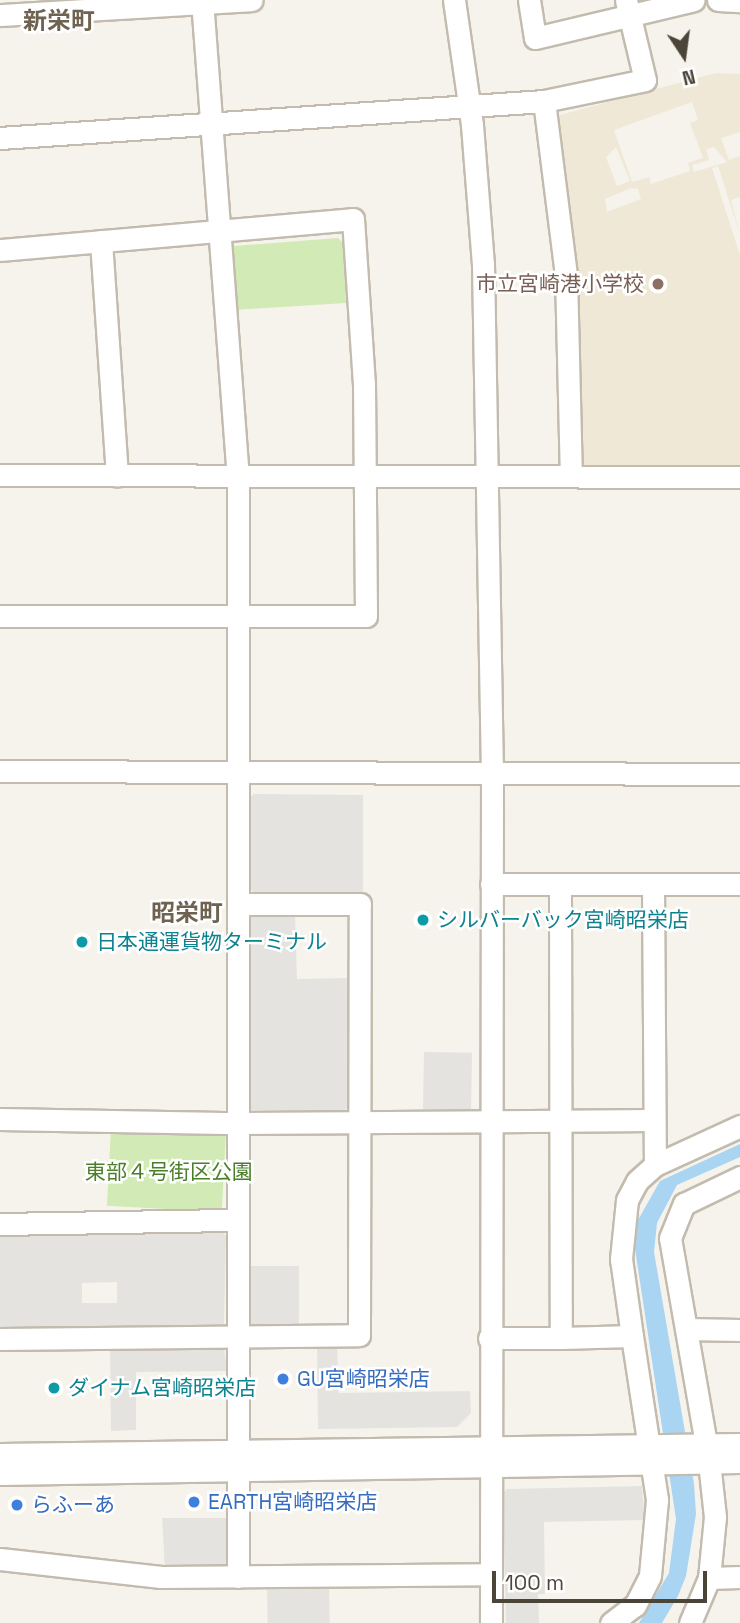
<!DOCTYPE html>
<meta charset="utf-8">
<style>
body{margin:0}
#map{position:relative;width:740px;height:1623px;overflow:hidden;background:#f6f3ec;font-family:"Space Grotesk","Noto Sans JP",sans-serif}
div>[style]{position:absolute}
[style*='--x']{left:calc(var(--x)*1px);top:calc(var(--y)*1px);width:calc(var(--w)*1px);rotate:calc(var(--a)*1deg)}
.education>*{inset:0;background:#efe8d6}
.green>*{inset:0;background:#d2eab5;transform-origin:0 0}
.parking>*{inset:0;background:#e5e3e0;transform-origin:0 0}
.water>*{inset:0;background:#a9d4f2}
.roads{filter:drop-shadow(2px 0 #c2bbae) drop-shadow(-2px 0 #c2bbae) drop-shadow(0 2px #c2bbae) drop-shadow(0 -2px #c2bbae)}
.minor>*{height:21px;margin:-10.5px;padding:0 10.5px;transform-origin:10.5px;border-radius:10.5px;background:#fff}
.dots>*{width:19px;height:19px;translate:-50% -50%;box-sizing:border-box;border:4px solid #fff;border-radius:50%}
span{translate:-50% -50%;white-space:nowrap;text-align:center;line-height:1.15;-webkit-text-stroke:5px #fff;paint-order:stroke}
.education-label{font-size:21px;color:#785e54}
.right{translate:-100% -50%;text-align:right}
.culture-label{font-size:21px;color:#0d838f}
.left{translate:0 -50%;text-align:left}
.park-label{font-size:21px;color:#4a7f2a}
.shop-label{font-size:21px;color:#366cbe}
.quarter-label{font-size:24px;color:#6e6250;font-weight:700}
.north{position:absolute;left:649px;top:21px;width:70px;height:70px;-webkit-text-stroke:5px #fff;paint-order:stroke;rotate:167deg;font-size:19px;font-weight:700;line-height:28px;text-align:center;color:#4b4439}
.north::after{content:'';display:block;margin:auto;width:24px;height:32px;background:#4b4439;clip-path:polygon(50% 0,100% 100%,50% 72%,0 100%)}
.scale{position:absolute;left:492px;top:1571px;width:215px;height:32px;box-sizing:border-box;border:4px solid #4b4439;border-top:0;padding-left:9px;font-size:21px;line-height:24px;white-space:nowrap;color:#4b4439;-webkit-text-stroke:5px #fff;paint-order:stroke}
</style>
<div id="map">
<div class="education">
<i style="clip-path:polygon(evenodd,716px 73px,740px 74px,740px 132px,721px 138px,729px 160px,740px 156px,740px 197px,731px 200px,740px 235px,718px 166px,712px 168px,740px 255px,740px 467px,587px 467px,580px 462px,556px 116px,716px 73px,692px 102px,698px 120px,690px 123px,703px 158px,688px 163px,690px 171px,651px 184px,649px 177px,632px 182px,614px 130px,692px 102px,716px 73px,616px 147px,630px 181px,617px 186px,606px 157px,616px 147px,716px 73px,714px 147px,727px 162px,694px 172px,692px 165px,709px 160px,706px 149px,714px 147px,716px 73px,631px 188px,638px 189px,641px 199px,607px 212px,605px 199px,631px 188px)"></i>
</div>
<div class="green">
<i style="clip-path:polygon(338px 238px,343px 243px,346px 303px,233px 310px,229px 250px,234px 246px)"></i>
<i style="left:226px;top:1131px;width:81px;height:115px;rotate:93deg"></i>
</div>
<div class="parking">
<i style="clip-path:polygon(254px 794px,363px 795px,363px 892px,253px 892px,249px 887px,249px 798px)"></i>
<i style="clip-path:polygon(251px 912px,295px 913px,297px 979px,350px 978px,350px 1107px,345px 1110px,250px 1110px,247px 1106px,247px 915px)"></i>
<i style="left:424px;top:1052px;width:48px;height:57px;rotate:1deg"></i>
<i style="clip-path:polygon(evenodd,222px 1231px,226px 1236px,224px 1327px,0 1331px,0 1235px,222px 1231px,117px 1282px,117px 1303px,82px 1303px,82px 1283px,117px 1282px)"></i>
<i style="clip-path:polygon(246px 1266px,299px 1266px,299px 1326px,252px 1327px,246px 1322px)"></i>
<i style="clip-path:polygon(224px 1347px,227px 1371px,136px 1372px,136px 1430px,111px 1431px,110px 1349px)"></i>
<i style="clip-path:polygon(337px 1347px,339px 1393px,470px 1391px,471px 1413px,457px 1427px,318px 1429px,317px 1348px)"></i>
<i style="clip-path:polygon(642px 1486px,645px 1520px,544px 1522px,545px 1594px,538px 1594px,539px 1623px,506px 1623px,503px 1493px,507px 1489px)"></i>
<i style="clip-path:polygon(162px 1518px,228px 1518px,229px 1564px,225px 1568px,165px 1569px)"></i>
<i style="left:329px;top:1584px;width:39px;height:62px;rotate:89deg"></i>
</div>
<div class="water">
<i style="clip-path:polygon(740px 1144px,740px 1157px,677px 1185px,657px 1223px,654px 1252px,694px 1484px,696px 1514px,686px 1576px,678px 1596px,662px 1623px,639px 1623px,669px 1573px,676px 1519px,635px 1249px,638px 1220px,660px 1181px)"></i>
</div>
<div class="roads">
<div class="minor">
<i style="--x:202;--y:0;--w:477;--a:85.7"></i>
<i style="--x:238;--y:476;--w:1101;--a:90"></i>
<i style="--x:454;--y:0;--w:126;--a:81.8"></i>
<i style="--x:472;--y:125;--w:139;--a:85.5"></i>
<i style="--x:483;--y:264;--w:510;--a:88.99"></i>
<i style="--x:492;--y:774;--w:849;--a:90.07"></i>
<i style="--x:529;--y:0;--w:38;--a:81"></i>
<i style="--x:535;--y:38;--w:163;--a:-13.4"></i>
<i style="--x:718;--y:0;--w:22;--a:3"></i>
<i style="--x:0;--y:15;--w:252;--a:-3.4"></i>
<i style="--x:544;--y:101;--w:175;--a:82.8"></i>
<i style="--x:566;--y:275;--w:201;--a:88.6"></i>
<i style="--x:0;--y:138;--w:545;--a:-3.89"></i>
<i style="--x:544;--y:101;--w:103;--a:-11.7"></i>
<i style="--x:645;--y:80;--w:82;--a:-103.4"></i>
<i style="--x:101;--y:241;--w:235;--a:86.1"></i>
<i style="--x:0;--y:250;--w:354;--a:-5"></i>
<i style="--x:353;--y:219;--w:165;--a:86.2"></i>
<i style="--x:364;--y:384;--w:232;--a:89.5"></i>
<i style="--x:366;--y:616;--w:366;--a:180"></i>
<i style="--x:0;--y:475;--w:740;--a:0.15"></i>
<i style="--x:0;--y:771;--w:740;--a:0.23"></i>
<i style="--x:491;--y:884;--w:249;--a:0"></i>
<i style="--x:560;--y:885;--w:453;--a:89.9"></i>
<i style="--x:561;--y:1338;--w:71;--a:-1.6"></i>
<i style="--x:632;--y:1336;--w:166;--a:81.3"></i>
<i style="--x:657;--y:1500;--w:76;--a:95.3"></i>
<i style="--x:650;--y:1576;--w:33;--a:117"></i>
<i style="--x:635;--y:1605;--w:30;--a:143"></i>
<i style="--x:653;--y:886;--w:279;--a:89.6"></i>
<i style="--x:0;--y:1119;--w:238;--a:1"></i>
<i style="--x:238;--y:1123;--w:416;--a:-0.4"></i>
<i style="--x:0;--y:1224;--w:238;--a:-1"></i>
<i style="--x:686;--y:1329;--w:54;--a:1.1"></i>
<i style="--x:632;--y:1336;--w:78;--a:-98.1"></i>
<i style="--x:621;--y:1259;--w:59;--a:-84.2"></i>
<i style="--x:627;--y:1200;--w:21;--a:-62"></i>
<i style="--x:637;--y:1181;--w:24;--a:-42"></i>
<i style="--x:655;--y:1165;--w:94;--a:-24.6"></i>
<i style="--x:489;--y:1338;--w:72;--a:0"></i>
<i style="--x:0;--y:1339;--w:359;--a:-0.6"></i>
<i style="--x:359;--y:1335;--w:431;--a:-89.9"></i>
<i style="--x:360;--y:904;--w:121;--a:180"></i>
<i style="--x:706;--y:1444;--w:209;--a:-99.9"></i>
<i style="--x:670;--y:1238;--w:37;--a:-68"></i>
<i style="--x:684;--y:1204;--w:62;--a:-25.7"></i>
<i style="--x:0;--y:1454;--w:740;--a:-0.77"></i>
<i style="--x:0;--y:1474;--w:740;--a:-0.93"></i>
<i style="--x:0;--y:1559;--w:162;--a:6.4"></i>
<i style="--x:161;--y:1577;--w:327;--a:-0.5"></i>
<i style="--x:709;--y:1578;--w:31;--a:-2"></i>
<i style="--x:690;--y:1623;--w:49;--a:-67.1"></i>
<i style="--x:709;--y:1578;--w:61;--a:-84.4"></i>
<i style="--x:715;--y:1517;--w:55;--a:-96.2"></i>
</div>
</div>
<div class="dots">
<i style="left:658px;top:284px;background:#8d6e63"></i>
<i style="left:423px;top:920px;background:#0f9aa8"></i>
<i style="left:82px;top:942px;background:#0f9aa8"></i>
<i style="left:283px;top:1379px;background:#3f7fe0"></i>
<i style="left:54px;top:1388px;background:#0f9aa8"></i>
<i style="left:194px;top:1502px;background:#3f7fe0"></i>
<i style="left:17px;top:1505px;background:#3f7fe0"></i>
</div>
<div class="education-label">
<span class="right" style="left:644px;top:284px">市立宮崎港小学校</span>
</div>
<div class="culture-label">
<span class="left" style="left:437px;top:920px">シルバーバック宮崎昭栄店</span>
<span class="left" style="left:96px;top:942px">日本通運貨物ターミナル</span>
<span class="left" style="left:68px;top:1388px">ダイナム宮崎昭栄店</span>
</div>
<div class="park-label">
<span style="left:169px;top:1172px">東部４号街区公園</span>
</div>
<div class="shop-label">
<span class="left" style="left:297px;top:1379px">GU宮崎昭栄店</span>
<span class="left" style="left:208px;top:1502px">EARTH宮崎昭栄店</span>
<span class="left" style="left:31px;top:1505px">らふーあ</span>
</div>
<div class="quarter-label">
<span style="left:59px;top:21px">新栄町</span>
<span style="left:187px;top:913px">昭栄町</span>
</div>
<div class="north">N</div>
<div class="scale">100 m</div>
</div>
